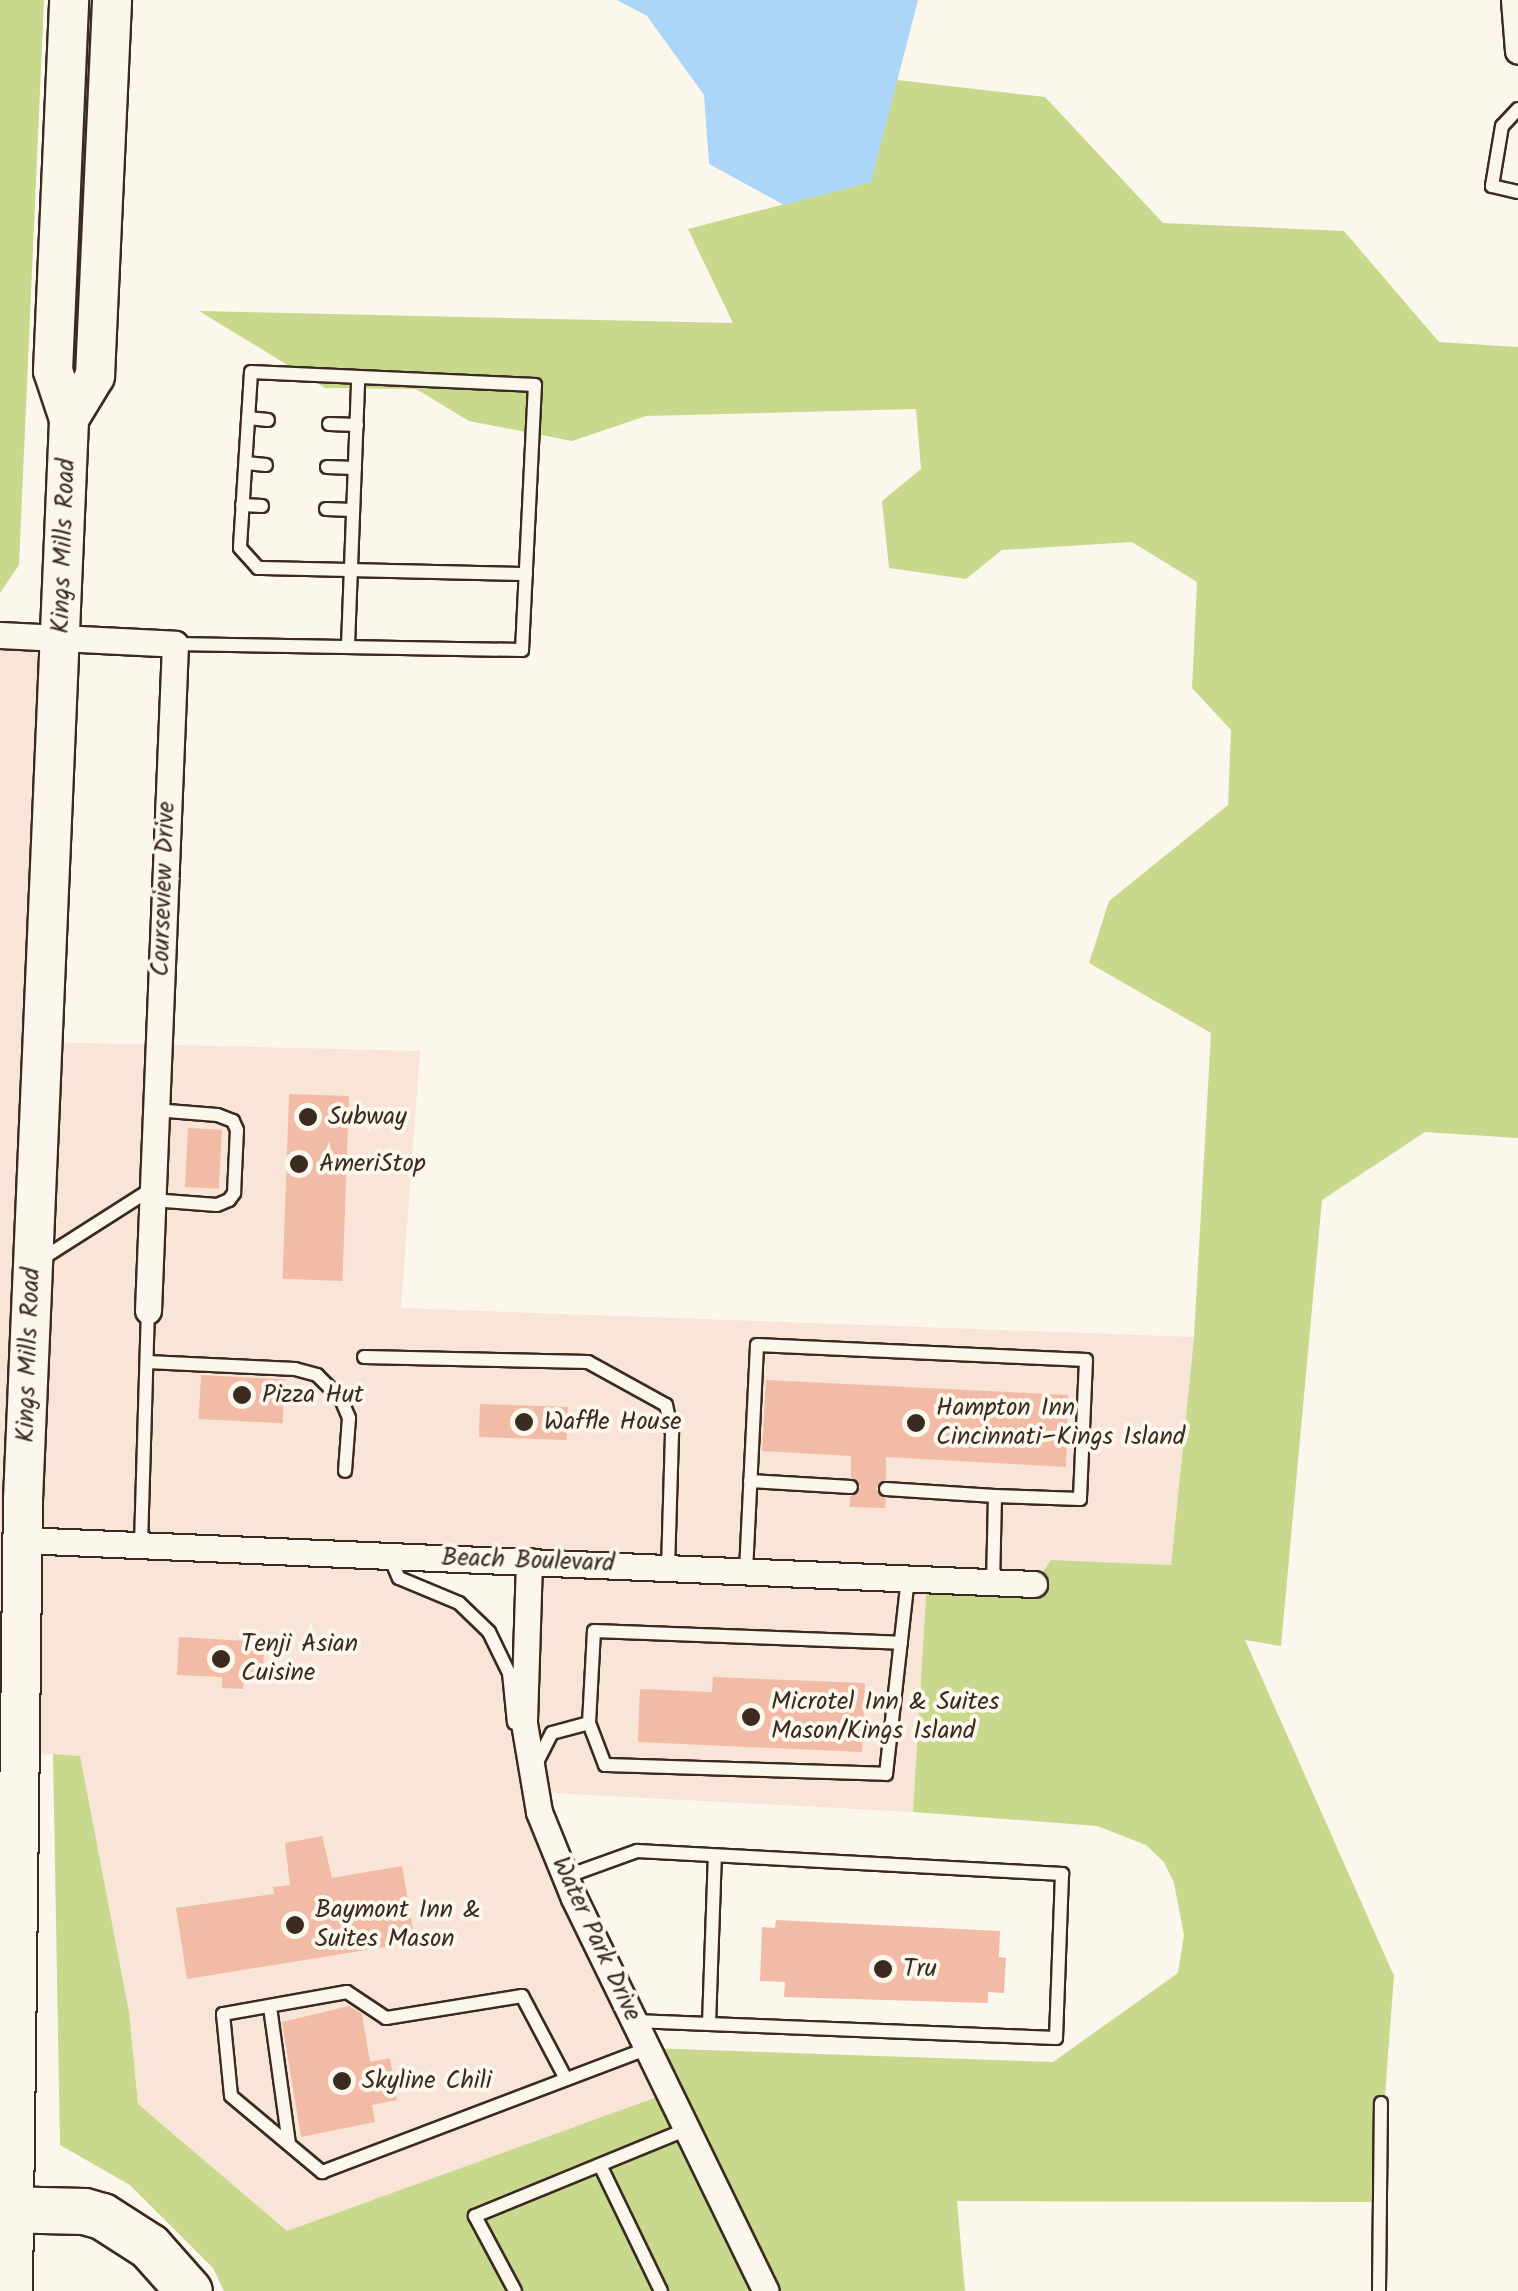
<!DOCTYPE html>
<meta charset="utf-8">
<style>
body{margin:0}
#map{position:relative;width:1518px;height:2291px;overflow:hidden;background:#fbf7ec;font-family:Kalam,sans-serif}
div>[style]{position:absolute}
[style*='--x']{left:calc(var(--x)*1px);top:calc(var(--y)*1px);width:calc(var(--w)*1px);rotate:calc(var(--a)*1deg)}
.built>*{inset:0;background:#f8e5d7}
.green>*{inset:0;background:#c8d98d}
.water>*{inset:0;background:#acd6f7}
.building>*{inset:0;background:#f1bba5;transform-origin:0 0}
.roads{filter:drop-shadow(2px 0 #3b2a1e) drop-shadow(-2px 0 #3b2a1e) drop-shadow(0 2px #3b2a1e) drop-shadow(0 -2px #3b2a1e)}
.service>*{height:12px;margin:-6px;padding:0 6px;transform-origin:6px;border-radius:6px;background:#fbf7ec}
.minor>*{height:25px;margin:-12.5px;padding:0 12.5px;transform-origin:12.5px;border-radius:12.5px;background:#fbf7ec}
.primary>*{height:38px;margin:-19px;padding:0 19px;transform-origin:19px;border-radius:19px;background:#fbf7ec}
.motorway>*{height:45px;margin:-22.5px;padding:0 22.5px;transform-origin:22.5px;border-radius:22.5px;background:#fbf7ec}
.dots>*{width:28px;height:28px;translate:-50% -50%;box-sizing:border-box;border:5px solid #fbf7ec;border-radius:50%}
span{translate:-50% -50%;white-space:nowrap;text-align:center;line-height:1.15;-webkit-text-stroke:8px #fbf7ec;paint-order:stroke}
.street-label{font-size:25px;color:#3b2a1e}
.poi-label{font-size:25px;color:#3b2a1e}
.left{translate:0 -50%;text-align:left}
</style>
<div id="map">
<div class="built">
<i style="clip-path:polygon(evenodd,0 635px,61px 638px,43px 1042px,420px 1051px,401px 1308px,1194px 1337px,1171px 1565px,1051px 1560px,1034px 1584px,927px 1579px,913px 1812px,534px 1792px,669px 2093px,287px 2231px,138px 2104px,129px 2012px,79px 1756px,20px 1753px,0 2033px,0 635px,389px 1556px,529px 1561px,513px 1718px,509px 1673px,489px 1632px,458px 1603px,399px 1578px,389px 1556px)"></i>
</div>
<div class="green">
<i style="clip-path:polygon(0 0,44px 0,19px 565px,0 593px)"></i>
<i style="clip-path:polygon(897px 80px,1045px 97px,1163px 223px,1344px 231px,1439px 342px,1518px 347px,1518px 1138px,1425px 1132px,1322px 1200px,1281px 1646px,1245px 1640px,1394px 1976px,1377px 2202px,957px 2201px,965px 2291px,224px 2291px,213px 2268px,130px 2185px,60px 2145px,53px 1754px,80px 1756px,129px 2012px,138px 2104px,287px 2231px,668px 2093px,648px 2048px,1053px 2062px,1178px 1973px,1184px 1935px,1174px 1883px,1164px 1862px,1146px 1845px,1097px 1826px,913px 1812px,927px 1579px,1034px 1584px,1051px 1560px,1171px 1565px,1194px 1337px,1211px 1033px,1089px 963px,1109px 901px,1228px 805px,1231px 730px,1192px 688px,1197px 582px,1132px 542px,1002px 550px,966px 579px,889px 568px,882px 501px,921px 469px,916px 409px,646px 416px,572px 441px,469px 421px,416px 389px,325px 388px,199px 311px,733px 323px,688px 229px,870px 182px)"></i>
</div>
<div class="water">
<i style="clip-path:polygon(617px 0,918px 0,871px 182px,784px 205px,709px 164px,704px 95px,647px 16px)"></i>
</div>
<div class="building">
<i style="left:349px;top:1096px;width:185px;height:60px;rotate:92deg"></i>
<i style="left:188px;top:1128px;width:34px;height:59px;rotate:3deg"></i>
<i style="left:201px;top:1375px;width:84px;height:44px;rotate:3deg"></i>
<i style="clip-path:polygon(766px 1380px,1068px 1395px,1066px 1467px,886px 1457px,886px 1479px,876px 1489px,886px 1499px,885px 1508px,850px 1507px,850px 1497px,861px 1487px,851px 1477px,851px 1456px,762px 1451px)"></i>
<i style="left:480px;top:1404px;width:88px;height:33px;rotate:2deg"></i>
<i style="clip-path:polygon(179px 1637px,264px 1642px,263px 1676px,244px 1676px,243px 1689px,222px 1688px,222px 1677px,177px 1675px)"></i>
<i style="clip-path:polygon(713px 1677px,865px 1683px,862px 1752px,638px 1742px,640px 1689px,712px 1692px)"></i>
<i style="clip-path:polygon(322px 1836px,332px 1878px,402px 1866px,415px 1942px,187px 1979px,176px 1908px,274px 1894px,273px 1887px,290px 1885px,285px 1843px)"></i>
<i style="clip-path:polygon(776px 1920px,1000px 1931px,999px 1957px,1006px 1958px,1004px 1993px,988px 1992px,988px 2003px,784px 1997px,785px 1982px,760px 1981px,762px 1927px,775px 1928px)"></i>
<i style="clip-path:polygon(349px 2006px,362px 2014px,370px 2062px,390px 2058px,397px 2100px,372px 2105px,375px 2122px,301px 2137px,282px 2022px)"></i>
</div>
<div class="roads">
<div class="service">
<i style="--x:1518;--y:109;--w:23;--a:133"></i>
<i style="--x:1502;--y:126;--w:61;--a:99.5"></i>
<i style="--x:1492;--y:186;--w:27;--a:13"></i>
<i style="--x:248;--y:418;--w:20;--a:6"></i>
<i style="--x:329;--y:424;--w:28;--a:2"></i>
<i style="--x:246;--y:463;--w:20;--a:6"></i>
<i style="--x:327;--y:467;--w:28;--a:2"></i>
<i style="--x:242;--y:505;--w:20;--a:3"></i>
<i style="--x:326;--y:509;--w:27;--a:2"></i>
<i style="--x:175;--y:644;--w:347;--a:1"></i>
<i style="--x:522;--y:650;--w:265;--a:-87.2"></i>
<i style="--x:535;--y:385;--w:284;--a:-177.4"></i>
<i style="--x:251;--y:372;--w:176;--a:93.6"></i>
<i style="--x:240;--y:548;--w:27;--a:48"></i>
<i style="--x:258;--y:568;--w:268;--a:1.3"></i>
<i style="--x:348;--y:645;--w:266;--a:-87.8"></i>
<i style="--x:152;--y:1200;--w:65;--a:4.4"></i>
<i style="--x:217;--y:1205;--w:13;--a:-23"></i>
<i style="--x:229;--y:1200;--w:9;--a:-54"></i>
<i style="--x:234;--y:1193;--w:63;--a:-87.3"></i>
<i style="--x:237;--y:1130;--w:10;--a:-114"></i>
<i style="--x:233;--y:1121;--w:17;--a:-159"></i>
<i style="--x:217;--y:1115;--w:62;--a:-175.4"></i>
<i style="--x:40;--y:1260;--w:134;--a:-32.5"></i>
<i style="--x:364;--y:1357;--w:224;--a:1.3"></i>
<i style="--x:588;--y:1362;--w:89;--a:28.9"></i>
<i style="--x:666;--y:1405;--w:30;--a:78"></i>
<i style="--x:672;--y:1434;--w:133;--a:91.7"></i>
<i style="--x:147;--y:1362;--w:148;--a:2.7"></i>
<i style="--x:295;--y:1369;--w:23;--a:15"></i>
<i style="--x:317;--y:1375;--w:34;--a:45"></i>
<i style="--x:341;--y:1399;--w:21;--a:67"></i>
<i style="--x:349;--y:1418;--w:53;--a:94.3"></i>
<i style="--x:750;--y:1481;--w:101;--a:3.4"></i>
<i style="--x:886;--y:1489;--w:109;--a:3.7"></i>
<i style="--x:141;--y:1544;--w:234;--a:-88.3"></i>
<i style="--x:389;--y:1555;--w:25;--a:67"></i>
<i style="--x:399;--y:1578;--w:65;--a:22.6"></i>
<i style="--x:459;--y:1603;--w:42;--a:44"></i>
<i style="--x:489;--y:1632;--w:46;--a:64"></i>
<i style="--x:509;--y:1673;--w:50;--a:84.3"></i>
<i style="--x:746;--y:1571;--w:226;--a:-87.2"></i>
<i style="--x:757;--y:1345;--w:329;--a:2.6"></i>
<i style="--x:1086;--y:1360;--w:139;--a:92.5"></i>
<i style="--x:1080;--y:1499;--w:85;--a:-178"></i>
<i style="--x:995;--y:1496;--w:86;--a:91.3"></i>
<i style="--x:589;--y:1723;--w:92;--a:-86.9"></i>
<i style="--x:594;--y:1631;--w:307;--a:2.2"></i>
<i style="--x:535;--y:1766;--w:37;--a:-63"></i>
<i style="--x:552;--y:1733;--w:38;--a:-15"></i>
<i style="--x:589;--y:1723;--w:45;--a:69.1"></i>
<i style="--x:605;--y:1765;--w:281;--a:1.8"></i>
<i style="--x:886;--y:1774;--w:197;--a:-83.6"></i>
<i style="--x:565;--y:1877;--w:77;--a:-19.9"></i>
<i style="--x:637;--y:1851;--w:426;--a:3.1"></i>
<i style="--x:1062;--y:1874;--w:164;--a:92.1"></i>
<i style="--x:1056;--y:2038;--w:422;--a:-177.7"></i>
<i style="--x:270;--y:2007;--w:138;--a:82.1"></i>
<i style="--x:709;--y:2024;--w:168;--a:-88"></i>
<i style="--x:566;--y:2079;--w:94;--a:-117.9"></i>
<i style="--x:522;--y:1996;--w:138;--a:170.8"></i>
<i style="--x:386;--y:2018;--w:47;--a:-146.3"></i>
<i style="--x:347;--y:1992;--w:126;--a:169.9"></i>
<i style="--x:223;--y:2014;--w:82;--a:84.4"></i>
<i style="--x:231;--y:2096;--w:119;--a:39.9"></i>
<i style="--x:322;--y:2172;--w:349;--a:-20.8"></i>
<i style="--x:600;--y:2165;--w:140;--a:64.2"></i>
<i style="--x:515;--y:2291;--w:85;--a:-118.1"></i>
<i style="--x:475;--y:2216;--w:229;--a:-22.3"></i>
<i style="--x:1379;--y:2291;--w:188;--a:-89.4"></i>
</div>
<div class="minor">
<i style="--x:1514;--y:0;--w:51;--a:85.5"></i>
<i style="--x:0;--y:635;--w:175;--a:2.9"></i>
<i style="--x:175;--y:644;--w:667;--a:92.32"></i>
<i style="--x:22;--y:1540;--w:1013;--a:2.49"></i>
<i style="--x:529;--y:1561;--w:162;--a:91.8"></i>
<i style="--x:524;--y:1723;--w:90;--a:80.4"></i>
<i style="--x:539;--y:1812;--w:93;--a:67.9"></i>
<i style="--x:574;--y:1898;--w:437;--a:64"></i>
</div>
<div class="primary">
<i style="--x:69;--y:419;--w:50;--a:-58.8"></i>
<i style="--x:95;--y:376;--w:376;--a:-87.4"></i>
<i style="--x:13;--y:2291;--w:791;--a:-89.28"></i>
<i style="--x:23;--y:1500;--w:1082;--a:-87.56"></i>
<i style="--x:69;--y:419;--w:51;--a:-108.4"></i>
<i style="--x:53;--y:371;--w:371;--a:-87.5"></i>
</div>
<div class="motorway">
<i style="--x:0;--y:2209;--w:84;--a:1.4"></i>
<i style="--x:84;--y:2211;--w:19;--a:16"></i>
<i style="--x:102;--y:2216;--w:56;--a:32.6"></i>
<i style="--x:149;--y:2246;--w:60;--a:48.4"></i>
</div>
</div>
<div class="dots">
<i style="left:308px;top:1117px;background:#3b2a1e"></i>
<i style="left:299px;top:1164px;background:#3b2a1e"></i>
<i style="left:242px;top:1395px;background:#3b2a1e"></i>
<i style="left:524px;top:1422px;background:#3b2a1e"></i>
<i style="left:916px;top:1423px;background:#3b2a1e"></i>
<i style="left:221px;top:1659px;background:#3b2a1e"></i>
<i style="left:751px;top:1717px;background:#3b2a1e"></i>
<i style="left:295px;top:1925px;background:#3b2a1e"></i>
<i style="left:883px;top:1969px;background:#3b2a1e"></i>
<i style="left:342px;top:2081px;background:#3b2a1e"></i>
</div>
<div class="street-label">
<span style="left:64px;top:546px;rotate:-88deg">Kings Mills Road</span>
<span style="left:164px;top:889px;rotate:-88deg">Courseview Drive</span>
<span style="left:29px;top:1355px;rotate:-88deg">Kings Mills Road</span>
<span style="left:528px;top:1561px;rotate:2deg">Beach Boulevard</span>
<span style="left:596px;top:1939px;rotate:65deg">Water Park Drive</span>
</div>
<div class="poi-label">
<span class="left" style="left:328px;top:1117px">Subway</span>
<span class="left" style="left:319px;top:1164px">AmeriStop</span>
<span class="left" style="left:262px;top:1395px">Pizza Hut</span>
<span class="left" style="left:936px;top:1423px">Hampton Inn<br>Cincinnati–Kings Island</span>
<span class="left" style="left:544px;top:1422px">Waffle House</span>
<span class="left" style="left:241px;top:1659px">Tenji Asian<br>Cuisine</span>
<span class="left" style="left:771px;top:1717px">Microtel Inn &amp; Suites<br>Mason/Kings Island</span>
<span class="left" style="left:315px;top:1925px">Baymont Inn &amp;<br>Suites Mason</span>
<span class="left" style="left:903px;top:1969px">Tru</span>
<span class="left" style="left:362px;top:2081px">Skyline Chili</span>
</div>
</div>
